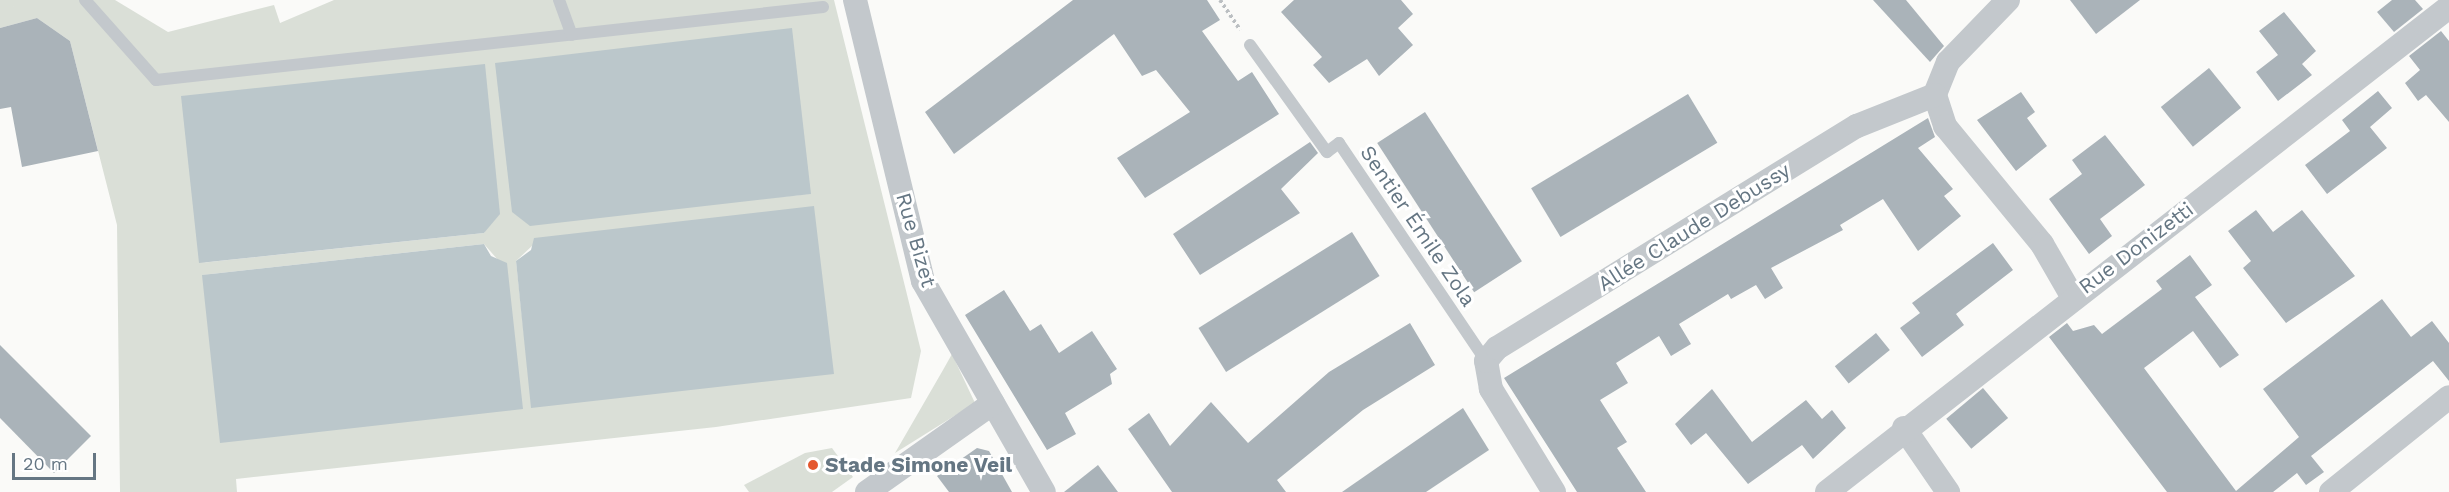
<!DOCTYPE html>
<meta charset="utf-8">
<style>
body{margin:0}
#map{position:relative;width:2449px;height:492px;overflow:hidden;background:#fafaf8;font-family:"Work Sans",sans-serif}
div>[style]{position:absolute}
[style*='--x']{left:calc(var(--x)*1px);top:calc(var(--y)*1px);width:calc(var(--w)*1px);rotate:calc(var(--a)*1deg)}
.green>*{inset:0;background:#dadfd7}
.water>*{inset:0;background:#bbc7cb}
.building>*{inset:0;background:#aab3b9;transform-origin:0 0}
.path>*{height:4px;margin-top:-2px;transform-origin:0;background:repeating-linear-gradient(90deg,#bbbfc2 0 3px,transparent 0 6px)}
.lane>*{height:12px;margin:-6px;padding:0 6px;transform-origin:6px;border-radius:6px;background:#c3c8cc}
.street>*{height:24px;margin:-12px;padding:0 12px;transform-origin:12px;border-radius:12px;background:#c3c8cc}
.dots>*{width:16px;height:16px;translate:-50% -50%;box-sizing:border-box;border:3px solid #fff;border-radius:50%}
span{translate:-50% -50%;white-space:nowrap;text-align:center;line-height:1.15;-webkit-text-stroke:6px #fff;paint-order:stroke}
.street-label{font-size:21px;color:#657683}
.poi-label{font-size:21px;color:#657683;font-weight:700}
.left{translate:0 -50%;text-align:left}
.scale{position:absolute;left:12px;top:453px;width:84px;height:27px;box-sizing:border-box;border:3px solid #657683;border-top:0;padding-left:8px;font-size:18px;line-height:21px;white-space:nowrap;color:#657683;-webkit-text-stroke:4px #fff;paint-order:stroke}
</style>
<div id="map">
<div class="green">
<i style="clip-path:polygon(evenodd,0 0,115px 0,168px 32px,274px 5px,280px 23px,334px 0,834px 0,921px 351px,911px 398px,716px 427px,236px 479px,237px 492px,120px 492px,117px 225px,70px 41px,37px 18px,0 28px,0 0,811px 194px,527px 220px,516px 213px,811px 194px,0 0,491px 219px,484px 233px,200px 263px,491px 219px,0 0,484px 244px,498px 260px,202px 275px,484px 244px,0 0,533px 245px,532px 407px,516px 261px,533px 245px)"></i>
<i style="clip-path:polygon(952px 354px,975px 403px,895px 453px,943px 370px)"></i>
<i style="clip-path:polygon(832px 448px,853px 477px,832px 492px,749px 492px,744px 485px,805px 453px)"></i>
</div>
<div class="water">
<i style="clip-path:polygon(792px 28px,811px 194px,530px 226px,512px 212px,495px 63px)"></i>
<i style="clip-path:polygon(485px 64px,500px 214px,484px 233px,199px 263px,181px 96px)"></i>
<i style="clip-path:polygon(814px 206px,834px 374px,531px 408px,516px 261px,531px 250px,534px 238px)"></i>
<i style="clip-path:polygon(484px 244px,491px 256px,507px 263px,523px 409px,220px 443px,202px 275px)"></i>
</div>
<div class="building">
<i style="clip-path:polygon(1073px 0,1207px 0,1220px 20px,1202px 31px,1238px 81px,1252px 72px,1279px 114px,1145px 198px,1117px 158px,1190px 112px,1156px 70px,1142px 76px,1114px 34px,954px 154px,925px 112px)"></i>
<i style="clip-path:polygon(1294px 0,1401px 0,1413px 14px,1398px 28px,1413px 45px,1379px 76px,1367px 59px,1329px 83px,1313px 65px,1322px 57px,1281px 12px)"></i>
<i style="clip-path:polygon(1873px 0,1906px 0,1944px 46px,1930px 62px)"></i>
<i style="clip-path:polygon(2070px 0,2140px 0,2096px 34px)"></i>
<i style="clip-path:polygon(2392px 0,2415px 0,2423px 9px,2394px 32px,2377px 12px)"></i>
<i style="clip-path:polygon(2284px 12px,2316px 51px,2302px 64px,2312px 75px,2278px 101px,2256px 72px,2278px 55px,2259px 31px)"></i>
<i style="clip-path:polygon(37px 18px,70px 41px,98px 151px,22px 167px,11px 107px,0 109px,0 28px)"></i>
<i style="clip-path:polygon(2441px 31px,2449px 41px,2449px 122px,2426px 95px,2418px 101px,2405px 83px,2420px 70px,2409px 56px)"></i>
<i style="left:2209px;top:68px;width:51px;height:62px;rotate:51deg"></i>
<i style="clip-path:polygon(2378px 91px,2392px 108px,2370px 127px,2387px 148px,2327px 194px,2305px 165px,2350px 131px,2342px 120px)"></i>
<i style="clip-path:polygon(2021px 92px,2035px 112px,2027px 118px,2047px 146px,2016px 171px,1977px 120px)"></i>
<i style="left:1688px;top:94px;width:57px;height:183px;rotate:59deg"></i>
<i style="left:1425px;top:112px;width:178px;height:57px;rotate:57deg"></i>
<i style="clip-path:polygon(1928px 118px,1935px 137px,1918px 148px,1953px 189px,1944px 196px,1961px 216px,1918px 251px,1883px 199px,1840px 225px,1843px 230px,1771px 268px,1783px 288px,1765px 299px,1756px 285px,1731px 299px,1728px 294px,1679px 324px,1691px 344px,1671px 356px,1659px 336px,1616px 363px,1628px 383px,1600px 400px,1627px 442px,1617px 448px,1646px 492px,1577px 492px,1504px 378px)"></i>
<i style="clip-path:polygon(2105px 135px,2145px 185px,2100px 219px,2112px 236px,2089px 254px,2049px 199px,2082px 174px,2072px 160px)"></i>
<i style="clip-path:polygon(1310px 142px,1318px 153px,1281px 189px,1300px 213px,1200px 275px,1173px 234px)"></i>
<i style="clip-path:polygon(2256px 210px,2273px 232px,2302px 210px,2355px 276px,2286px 323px,2243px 268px,2251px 261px,2228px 231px)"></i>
<i style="left:1352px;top:232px;width:52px;height:181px;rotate:58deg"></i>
<i style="clip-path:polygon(1993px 243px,2013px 270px,1956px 314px,1964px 325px,1922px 357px,1900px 328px,1920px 313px,1912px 303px)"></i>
<i style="clip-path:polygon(2190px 255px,2212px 285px,2195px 297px,2239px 355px,2220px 368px,2193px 331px,2144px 368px,2236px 491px,2299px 437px,2263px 389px,2382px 299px,2411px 337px,2432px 321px,2449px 343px,2449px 381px,2433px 361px,2311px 456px,2324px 472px,2306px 485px,2297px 473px,2273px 492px,2167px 492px,2049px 337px,2067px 323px,2073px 331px,2094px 325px,2102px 334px,2162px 289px,2156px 281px)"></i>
<i style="clip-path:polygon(1004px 290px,1030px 331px,1041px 324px,1059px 353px,1092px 331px,1117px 369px,1110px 374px,1112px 384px,1065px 413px,1076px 434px,1047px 450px,965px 315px)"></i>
<i style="clip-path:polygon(1410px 323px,1435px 365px,1363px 410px,1277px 480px,1286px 492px,1172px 492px,1128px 429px,1149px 413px,1170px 446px,1211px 402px,1248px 443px,1329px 372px)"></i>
<i style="left:1876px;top:333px;width:22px;height:53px;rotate:51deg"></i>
<i style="clip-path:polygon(0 345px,91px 436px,54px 473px,0 418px)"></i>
<i style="left:1983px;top:388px;width:39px;height:48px;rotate:50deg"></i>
<i style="clip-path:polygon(1712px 389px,1752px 442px,1806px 400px,1822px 419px,1832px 410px,1846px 428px,1813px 459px,1802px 445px,1748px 484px,1706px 433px,1691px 445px,1675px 424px)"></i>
<i style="clip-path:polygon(1463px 408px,1489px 450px,1426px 492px,1342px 492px)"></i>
<i style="clip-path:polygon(977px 448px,989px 451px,1012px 492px,949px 492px,937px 476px)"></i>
<i style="clip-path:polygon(1098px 465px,1118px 492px,1064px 492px)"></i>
</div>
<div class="path">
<i style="--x:1220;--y:0;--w:36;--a:56"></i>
</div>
<div class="lane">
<i style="--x:85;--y:0;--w:107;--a:48.4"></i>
<i style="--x:156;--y:80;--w:671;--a:-6.25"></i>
<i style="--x:559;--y:0;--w:37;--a:70"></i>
<i style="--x:1250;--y:45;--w:132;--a:54.3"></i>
<i style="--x:1327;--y:152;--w:15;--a:-37"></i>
<i style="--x:1339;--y:143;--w:263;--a:56"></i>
</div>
<div class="street">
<i style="--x:855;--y:0;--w:289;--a:76.4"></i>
<i style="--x:923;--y:281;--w:243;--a:60.2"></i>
<i style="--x:2008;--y:0;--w:86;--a:134.1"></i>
<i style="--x:1948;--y:62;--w:35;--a:112"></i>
<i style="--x:1935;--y:95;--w:33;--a:72"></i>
<i style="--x:1945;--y:126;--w:153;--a:50.6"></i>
<i style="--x:2042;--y:244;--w:60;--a:60"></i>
<i style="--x:1904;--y:428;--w:78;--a:55.5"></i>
<i style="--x:867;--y:492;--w:154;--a:-35.2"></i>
<i style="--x:1554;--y:492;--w:121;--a:-121.5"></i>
<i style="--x:1491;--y:389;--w:28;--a:-100"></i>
<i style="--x:1486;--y:361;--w:17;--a:-50"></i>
<i style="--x:1497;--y:348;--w:423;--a:-31.7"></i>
<i style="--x:1857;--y:126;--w:84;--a:-21.7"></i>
<i style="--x:1827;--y:492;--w:789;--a:-37.95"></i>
<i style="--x:2331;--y:492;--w:151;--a:-38.8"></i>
</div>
<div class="dots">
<i style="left:813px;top:465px;background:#e4572e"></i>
</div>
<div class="street-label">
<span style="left:1418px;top:226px;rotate:56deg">Sentier Émile Zola</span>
<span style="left:1694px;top:227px;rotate:-32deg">Allée Claude Debussy</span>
<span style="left:916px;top:240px;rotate:74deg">Rue Bizet</span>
<span style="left:2136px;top:248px;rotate:-37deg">Rue Donizetti</span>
</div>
<div class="poi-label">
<span class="left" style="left:825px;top:465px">Stade Simone Veil</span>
</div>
<div class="scale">20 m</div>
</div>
